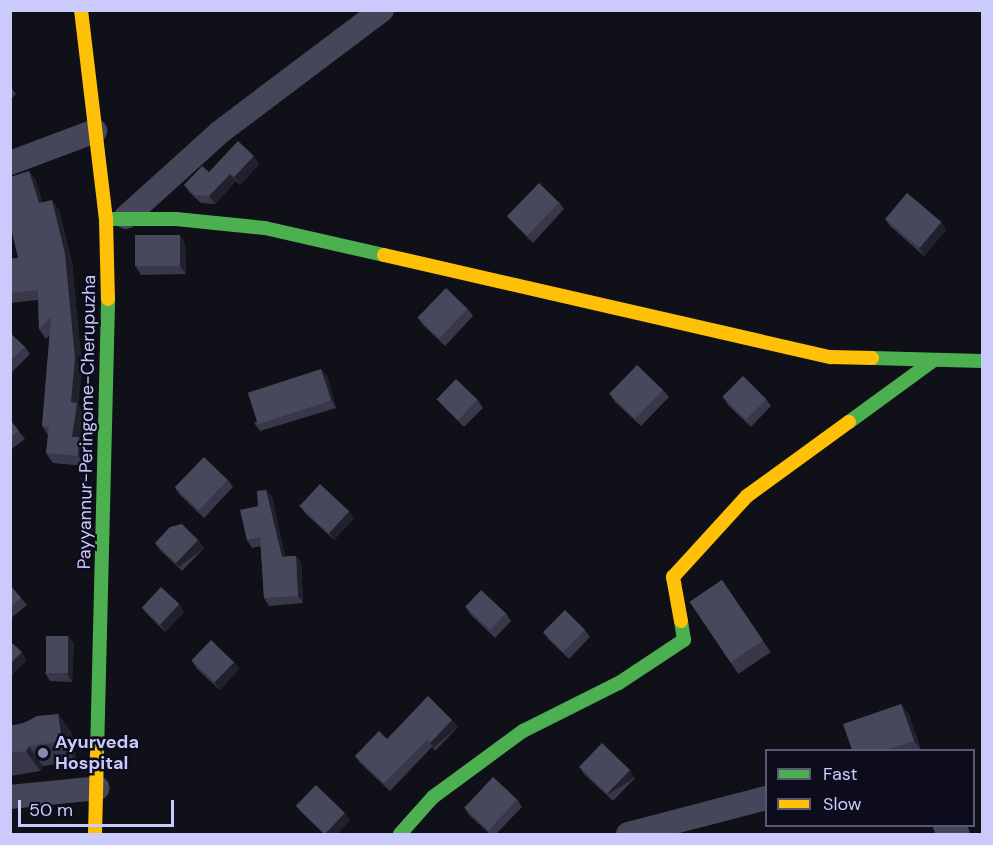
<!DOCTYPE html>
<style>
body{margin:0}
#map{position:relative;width:993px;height:845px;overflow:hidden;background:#101018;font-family:"DM Sans",sans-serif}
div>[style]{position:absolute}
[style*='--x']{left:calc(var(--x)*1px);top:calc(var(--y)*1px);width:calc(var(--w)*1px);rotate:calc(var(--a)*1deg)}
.street>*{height:24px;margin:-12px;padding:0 12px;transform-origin:12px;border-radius:12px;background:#454659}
.fast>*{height:14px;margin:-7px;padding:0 7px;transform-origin:7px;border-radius:7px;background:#4caf50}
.slow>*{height:14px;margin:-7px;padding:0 7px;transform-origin:7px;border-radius:7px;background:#ffc107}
.wall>*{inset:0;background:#38384a;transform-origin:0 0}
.shaded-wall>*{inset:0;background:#21212e;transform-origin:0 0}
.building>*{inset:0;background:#48485d;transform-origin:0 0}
.dots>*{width:16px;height:16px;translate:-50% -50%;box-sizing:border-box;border:3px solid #0d0c1c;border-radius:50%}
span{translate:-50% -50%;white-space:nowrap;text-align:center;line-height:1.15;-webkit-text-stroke:5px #0d0c1c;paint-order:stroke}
.street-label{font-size:18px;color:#cacafd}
.poi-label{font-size:18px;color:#cacafd;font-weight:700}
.left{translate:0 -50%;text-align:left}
.frame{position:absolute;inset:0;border:12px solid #cacafd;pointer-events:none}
.legend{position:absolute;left:765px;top:749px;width:210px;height:78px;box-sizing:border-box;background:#0d0c1c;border:2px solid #595876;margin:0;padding:8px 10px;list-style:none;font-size:18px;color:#cacafd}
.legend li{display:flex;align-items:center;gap:12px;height:30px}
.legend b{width:30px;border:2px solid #595876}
.scale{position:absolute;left:18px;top:800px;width:156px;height:27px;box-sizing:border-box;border:3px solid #cacafd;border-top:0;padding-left:8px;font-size:18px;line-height:21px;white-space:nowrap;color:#cacafd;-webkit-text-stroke:4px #0d0c1c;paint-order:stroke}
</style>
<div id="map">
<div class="street">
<i style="--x:10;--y:163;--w:91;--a:-20.6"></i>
<i style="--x:126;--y:217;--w:127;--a:-42.1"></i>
<i style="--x:220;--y:132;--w:203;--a:-37"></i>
<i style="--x:10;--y:797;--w:88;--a:-5.8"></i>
<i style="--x:945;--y:826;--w:15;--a:32"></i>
<i style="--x:628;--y:834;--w:143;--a:-14.6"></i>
</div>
<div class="fast">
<i style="--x:106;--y:219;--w:70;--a:0"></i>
<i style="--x:176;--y:219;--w:89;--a:5.8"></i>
<i style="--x:265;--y:228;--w:122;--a:12.8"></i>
<i style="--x:872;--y:358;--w:110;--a:1.6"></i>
<i style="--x:849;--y:422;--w:105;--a:-36.1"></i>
<i style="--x:97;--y:754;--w:455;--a:-88.6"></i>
<i style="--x:400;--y:834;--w:50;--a:-48.3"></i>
<i style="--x:433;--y:797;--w:112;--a:-36.3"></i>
<i style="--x:523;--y:731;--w:107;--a:-26.6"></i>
<i style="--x:619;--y:683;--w:78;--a:-33.5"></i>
<i style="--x:684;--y:640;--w:19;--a:-99"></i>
</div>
<div class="slow">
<i style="--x:81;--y:10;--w:210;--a:83.2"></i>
<i style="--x:106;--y:219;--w:80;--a:88.6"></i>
<i style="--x:384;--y:255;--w:458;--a:12.9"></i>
<i style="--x:831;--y:357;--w:41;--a:1.4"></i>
<i style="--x:681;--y:621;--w:45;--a:-100.3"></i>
<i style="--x:673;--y:577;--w:110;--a:-47.6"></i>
<i style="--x:747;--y:496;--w:126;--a:-36"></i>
<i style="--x:95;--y:834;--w:80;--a:-88.6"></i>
</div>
<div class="wall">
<i style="clip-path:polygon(10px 86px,16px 94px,10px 100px)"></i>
<i style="clip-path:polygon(259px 164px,240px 185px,236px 181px,215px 204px,201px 203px,190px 193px,184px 185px)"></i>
<i style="clip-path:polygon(29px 171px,36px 181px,42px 203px,59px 210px,72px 263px,82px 367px,78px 405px,83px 413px,80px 439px,85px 447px,85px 466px,53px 463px,46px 453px,48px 435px,42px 426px,50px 335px,46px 339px,39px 329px,38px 300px,10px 303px,10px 259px,18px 258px)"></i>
<i style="clip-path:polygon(559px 202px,564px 209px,533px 243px,513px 223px,507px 216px)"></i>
<i style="clip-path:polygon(885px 219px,941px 222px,946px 230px,924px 256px,890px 226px)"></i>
<i style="clip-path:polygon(185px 243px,186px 274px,141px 275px,136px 267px)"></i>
<i style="clip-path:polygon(468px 309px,473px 316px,445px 346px,424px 326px,418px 318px)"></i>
<i style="clip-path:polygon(10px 333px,25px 347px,30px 354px,10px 374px)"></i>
<i style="clip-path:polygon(327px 376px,336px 408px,260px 431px,254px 423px)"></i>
<i style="clip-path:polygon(663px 390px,669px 397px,641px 426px,615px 402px,610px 394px)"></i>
<i style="clip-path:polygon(723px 397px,766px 399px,771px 406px,751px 427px,728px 405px)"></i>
<i style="clip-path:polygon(437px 399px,478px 400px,483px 408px,464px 427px,443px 406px)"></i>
<i style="clip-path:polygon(10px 420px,25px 439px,10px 450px)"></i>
<i style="clip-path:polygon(228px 480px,233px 487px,204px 518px,180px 495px,175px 488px)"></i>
<i style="clip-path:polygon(266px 490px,272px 497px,285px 556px,296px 556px,301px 563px,303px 603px,269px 606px,264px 598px,261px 546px,252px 548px,247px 540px,258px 506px)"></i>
<i style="clip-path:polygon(299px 505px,354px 518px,334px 540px,305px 513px)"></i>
<i style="clip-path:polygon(198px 540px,204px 548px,182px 571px,160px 550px,155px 543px)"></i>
<i style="left:722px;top:580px;width:87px;height:39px;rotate:56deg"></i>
<i style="clip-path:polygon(10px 585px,27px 605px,10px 619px)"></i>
<i style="clip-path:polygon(179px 604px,184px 612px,165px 632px,148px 615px,142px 608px)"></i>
<i style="clip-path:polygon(465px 606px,506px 613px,511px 621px,495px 638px,470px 614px)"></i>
<i style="clip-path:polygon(585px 630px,590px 637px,569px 659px,549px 640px,543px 632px)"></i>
<i style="clip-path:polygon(68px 636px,74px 644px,72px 682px,50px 681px,45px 673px)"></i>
<i style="clip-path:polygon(192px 661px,234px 662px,239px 669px,220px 690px,197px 669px)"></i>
<i style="clip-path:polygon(901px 704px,909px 715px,921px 750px,852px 750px)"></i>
<i style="clip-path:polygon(58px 714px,72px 734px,76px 761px,43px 766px,40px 771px,10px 776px,10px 726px)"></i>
<i style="clip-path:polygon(452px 720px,458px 727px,435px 751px,432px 747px,390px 791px,360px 763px,355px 756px,387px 739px)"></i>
<i style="clip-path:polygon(579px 766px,635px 778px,613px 801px,584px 774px)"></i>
<i style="clip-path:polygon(517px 799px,522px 807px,496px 834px,490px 834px,469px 815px,464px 807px)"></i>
<i style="clip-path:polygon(296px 806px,345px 813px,350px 820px,337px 834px,324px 834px,302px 813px)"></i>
</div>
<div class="shaded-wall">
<i style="clip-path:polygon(254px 156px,259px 164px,240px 185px,234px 177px)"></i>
<i style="clip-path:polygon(29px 171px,36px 181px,46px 213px,39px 203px)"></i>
<i style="clip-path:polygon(230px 174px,236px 181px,215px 204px,209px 196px)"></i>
<i style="clip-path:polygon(52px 200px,59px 210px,72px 263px,82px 367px,78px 405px,83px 413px,80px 439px,85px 447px,85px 466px,78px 456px,72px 437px,71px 402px)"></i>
<i style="clip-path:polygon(941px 222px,946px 230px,924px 256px,919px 248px)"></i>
<i style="clip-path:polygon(180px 235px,185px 243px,186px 274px,180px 266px)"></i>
<i style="clip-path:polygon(321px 369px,327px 376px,336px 408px,331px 400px)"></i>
<i style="clip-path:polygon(266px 490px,272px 497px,287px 564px,282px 557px)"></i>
<i style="clip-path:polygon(349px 511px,354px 518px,334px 540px,328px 532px)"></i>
<i style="left:198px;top:540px;width:10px;height:32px;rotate:53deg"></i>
<i style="clip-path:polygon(296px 556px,301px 563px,303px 603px,298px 596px)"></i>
<i style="clip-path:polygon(179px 604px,184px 612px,165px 632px,160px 624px)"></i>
<i style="clip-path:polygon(68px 636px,74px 644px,72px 682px,67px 674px)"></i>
<i style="clip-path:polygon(22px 652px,27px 660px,10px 677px,10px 664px)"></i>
<i style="clip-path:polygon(234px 662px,239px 669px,220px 690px,214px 682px)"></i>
<i style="clip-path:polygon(901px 704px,909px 715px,921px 750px,914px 741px)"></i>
<i style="clip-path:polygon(58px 714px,72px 734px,76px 761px,62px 741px)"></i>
<i style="left:452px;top:720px;width:9px;height:32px;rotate:49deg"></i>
<i style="clip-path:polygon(29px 746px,43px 766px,40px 771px,26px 751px)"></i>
<i style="left:630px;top:770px;width:9px;height:32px;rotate:58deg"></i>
<i style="clip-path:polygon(345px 813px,350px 820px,337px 834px,327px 834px,326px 833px)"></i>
</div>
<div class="building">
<i style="clip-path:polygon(238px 141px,254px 156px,234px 177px,230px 174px,209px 196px,195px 195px,184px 185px,202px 166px,209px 172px)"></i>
<i style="clip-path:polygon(29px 171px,39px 203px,52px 200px,65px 254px,75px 358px,71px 402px,77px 403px,72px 437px,79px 437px,78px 456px,46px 453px,49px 427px,42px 426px,51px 317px,39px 329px,38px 290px,10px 293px,10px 259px,18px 258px,10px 224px,10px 177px)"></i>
<i style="left:539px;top:183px;width:28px;height:46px;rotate:44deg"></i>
<i style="left:907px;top:193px;width:45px;height:34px;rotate:40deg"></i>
<i style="left:180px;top:235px;width:31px;height:45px;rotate:90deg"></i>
<i style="left:446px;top:288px;width:30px;height:41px;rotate:44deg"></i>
<i style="clip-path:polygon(10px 333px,25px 347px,10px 361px)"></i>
<i style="left:637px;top:365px;width:36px;height:40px;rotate:44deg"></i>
<i style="left:321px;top:369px;width:33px;height:77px;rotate:72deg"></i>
<i style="left:743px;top:376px;width:33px;height:29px;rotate:45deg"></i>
<i style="left:456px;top:379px;width:30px;height:28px;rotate:44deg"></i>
<i style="clip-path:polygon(10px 420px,19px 431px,10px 438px)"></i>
<i style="left:204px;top:457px;width:33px;height:42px;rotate:44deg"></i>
<i style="left:320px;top:484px;width:40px;height:30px;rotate:43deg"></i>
<i style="clip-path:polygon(266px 490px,282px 557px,296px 556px,298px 596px,264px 598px,260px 537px,247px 540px,240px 510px,258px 506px,257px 491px)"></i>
<i style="clip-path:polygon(182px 524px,198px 540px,176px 563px,155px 543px,170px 527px)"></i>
<i style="left:722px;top:580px;width:73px;height:39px;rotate:56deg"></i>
<i style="clip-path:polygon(10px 585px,21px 598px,10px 607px)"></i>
<i style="left:161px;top:587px;width:25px;height:28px;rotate:43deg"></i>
<i style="left:481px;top:590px;width:34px;height:23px;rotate:43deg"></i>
<i style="left:565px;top:610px;width:28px;height:31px;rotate:45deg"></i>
<i style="left:46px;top:636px;width:22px;height:37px"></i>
<i style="left:211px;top:640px;width:32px;height:28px;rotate:44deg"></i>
<i style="clip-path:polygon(10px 641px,22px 652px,10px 664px)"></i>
<i style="clip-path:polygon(428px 696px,452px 720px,430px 743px,427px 740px,384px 783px,355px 756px,379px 731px,387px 739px)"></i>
<i style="clip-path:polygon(901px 704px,914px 741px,885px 750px,852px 750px,843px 724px)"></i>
<i style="clip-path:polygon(58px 714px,62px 741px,29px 746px,26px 751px,10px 753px,10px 726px,22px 724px,37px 716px)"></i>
<i style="left:602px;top:743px;width:39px;height:33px;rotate:44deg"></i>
<i style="left:493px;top:777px;width:33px;height:42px;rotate:43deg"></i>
<i style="left:316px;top:785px;width:40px;height:29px;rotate:44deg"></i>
</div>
<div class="dots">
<i style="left:43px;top:753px;background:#8989ad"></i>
</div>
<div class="street-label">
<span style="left:87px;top:422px;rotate:-89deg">Payyannur-Peringome-Cherupuzha</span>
</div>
<div class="poi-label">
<span class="left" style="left:55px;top:753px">Ayurveda<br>Hospital</span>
</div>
<div class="frame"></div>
<ul class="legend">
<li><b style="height:8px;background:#4caf50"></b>Fast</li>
<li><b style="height:8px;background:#ffc107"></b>Slow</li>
</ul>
<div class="scale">50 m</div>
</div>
